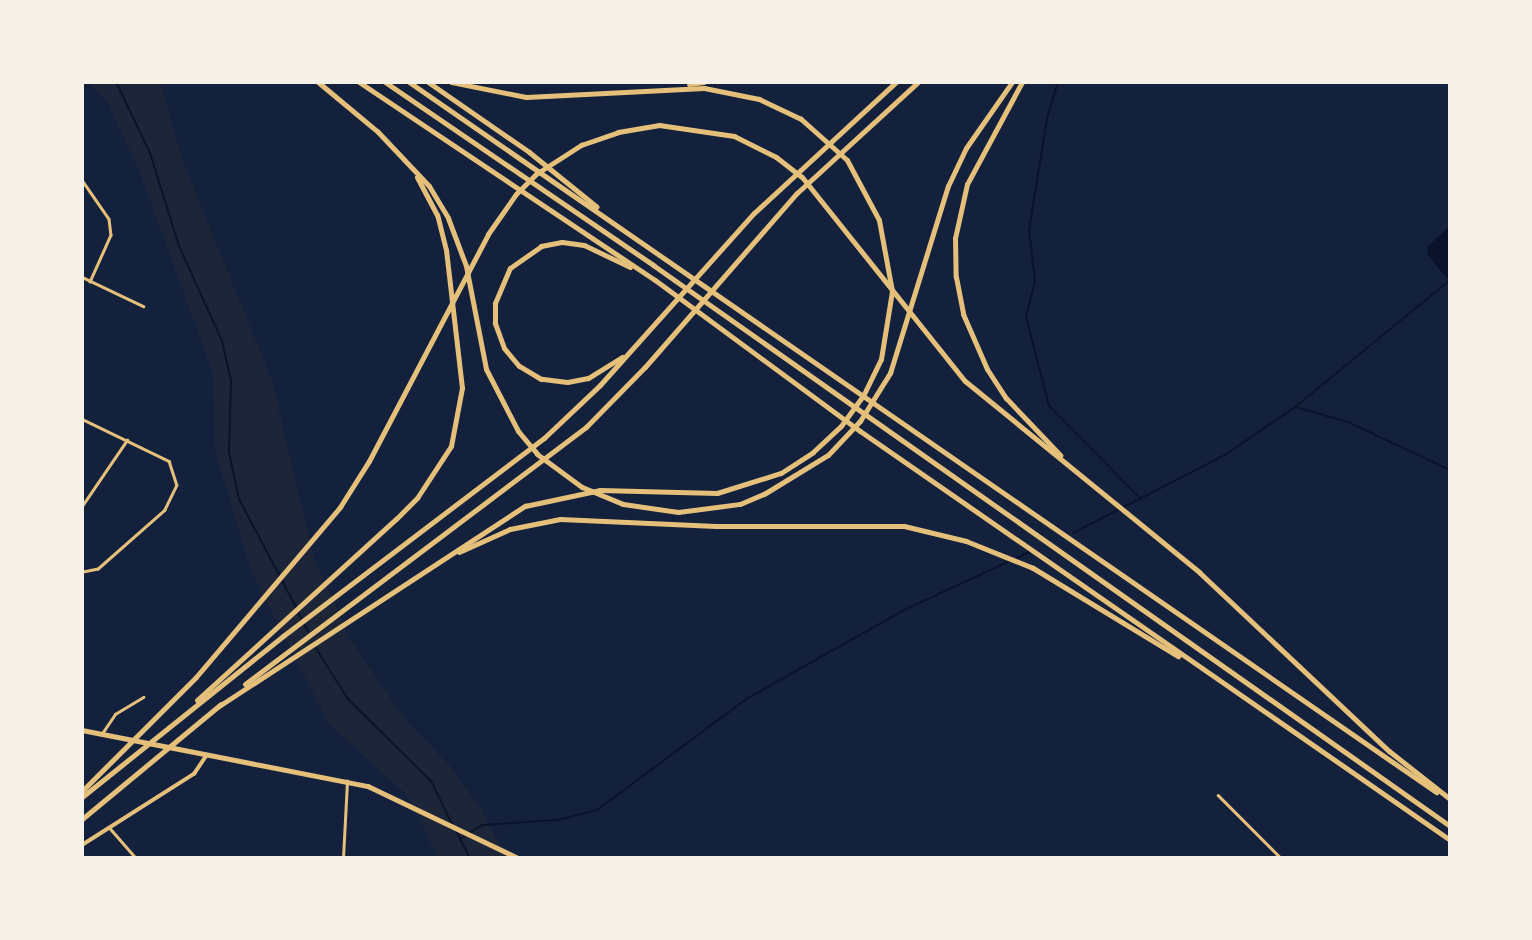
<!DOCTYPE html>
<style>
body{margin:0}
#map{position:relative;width:1532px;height:940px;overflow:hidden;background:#14213d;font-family:"Noto Sans",sans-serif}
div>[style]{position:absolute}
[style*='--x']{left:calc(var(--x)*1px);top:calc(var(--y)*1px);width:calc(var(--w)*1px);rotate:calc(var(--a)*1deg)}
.green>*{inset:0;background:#1d2539}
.water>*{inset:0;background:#0b132b}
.stream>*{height:2px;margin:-1px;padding:0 1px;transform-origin:1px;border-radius:1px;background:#0b132b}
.minor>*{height:2.5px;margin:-1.25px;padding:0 1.25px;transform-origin:1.25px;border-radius:1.25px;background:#e5c07b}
.tertiary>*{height:3.5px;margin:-1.75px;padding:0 1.75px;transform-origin:1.75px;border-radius:1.75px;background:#e5c07b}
.primary>*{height:4.5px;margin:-2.25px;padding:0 2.25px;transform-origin:2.25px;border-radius:2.25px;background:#e5c07b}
.motorway>*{height:5px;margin:-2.5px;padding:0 2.5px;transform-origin:2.5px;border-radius:2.5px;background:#e5c07b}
span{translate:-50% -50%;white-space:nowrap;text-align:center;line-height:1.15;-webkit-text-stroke:7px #f6f1e7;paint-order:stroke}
.frame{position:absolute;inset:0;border:84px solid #f6f1e7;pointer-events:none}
</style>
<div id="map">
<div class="green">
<i style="clip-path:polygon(89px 82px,160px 82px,182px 159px,272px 381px,313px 555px,349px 637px,406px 721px,451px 767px,481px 809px,506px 858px,438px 858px,407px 795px,329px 724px,251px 570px,215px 450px,213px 373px,139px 170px,108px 103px)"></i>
</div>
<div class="water">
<i style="clip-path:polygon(1450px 226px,1450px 282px,1427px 254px,1427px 247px)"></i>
</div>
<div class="stream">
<i style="--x:116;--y:82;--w:79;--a:64.4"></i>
<i style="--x:150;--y:153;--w:97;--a:72.7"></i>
<i style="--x:179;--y:246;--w:104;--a:65.6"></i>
<i style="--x:222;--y:341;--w:40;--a:77"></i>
<i style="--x:231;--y:380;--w:72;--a:91.6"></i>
<i style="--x:229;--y:452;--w:48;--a:78"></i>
<i style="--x:239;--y:499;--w:122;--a:62.2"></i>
<i style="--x:1058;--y:82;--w:39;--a:107"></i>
<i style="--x:1047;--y:119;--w:112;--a:99.2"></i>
<i style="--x:1029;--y:230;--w:51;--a:83.3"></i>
<i style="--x:1035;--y:281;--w:37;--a:104"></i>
<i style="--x:1026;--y:317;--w:92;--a:75.5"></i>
<i style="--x:1049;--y:406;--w:131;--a:45.3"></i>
<i style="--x:1296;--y:407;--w:54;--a:16.1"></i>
<i style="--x:1348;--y:422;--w:113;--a:25.2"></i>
<i style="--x:1073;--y:533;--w:171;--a:-27.2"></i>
<i style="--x:1225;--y:455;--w:85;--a:-34.4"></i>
<i style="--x:1295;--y:407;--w:200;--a:-39.3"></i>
<i style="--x:1015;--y:559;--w:16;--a:-27"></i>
<i style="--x:298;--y:612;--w:22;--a:63"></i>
<i style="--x:315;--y:647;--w:62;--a:57.6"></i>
<i style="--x:348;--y:699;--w:117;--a:44.7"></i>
<i style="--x:431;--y:781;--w:50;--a:63.9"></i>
<i style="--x:456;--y:831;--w:30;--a:63"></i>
<i style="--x:460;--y:839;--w:26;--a:-32"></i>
<i style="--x:482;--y:825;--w:76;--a:-3.8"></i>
<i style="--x:558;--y:820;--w:40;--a:-14.4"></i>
<i style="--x:597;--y:810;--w:188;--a:-36.6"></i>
<i style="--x:748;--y:698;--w:179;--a:-29.4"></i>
<i style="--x:904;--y:610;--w:117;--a:-24.8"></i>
</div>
<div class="minor">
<i style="--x:82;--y:180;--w:47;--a:55.3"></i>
<i style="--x:109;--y:219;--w:16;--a:83"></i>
<i style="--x:111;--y:235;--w:51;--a:114.1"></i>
<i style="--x:82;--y:277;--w:68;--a:25.4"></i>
<i style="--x:82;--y:419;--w:97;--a:25.8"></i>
<i style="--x:169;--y:461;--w:25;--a:72"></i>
<i style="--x:177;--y:485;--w:28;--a:116"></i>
<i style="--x:165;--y:510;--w:89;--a:138.6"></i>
<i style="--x:98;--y:569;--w:16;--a:169"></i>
<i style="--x:82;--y:506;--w:80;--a:-55.7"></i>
<i style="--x:101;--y:735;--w:25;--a:-56"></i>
<i style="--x:115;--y:714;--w:33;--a:-31"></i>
<i style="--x:1218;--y:795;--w:89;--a:45"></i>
<i style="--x:109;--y:827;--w:41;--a:48.9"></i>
<i style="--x:343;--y:858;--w:77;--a:-87"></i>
</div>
<div class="tertiary">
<i style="--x:82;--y:845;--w:133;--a:-32.4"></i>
<i style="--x:194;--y:774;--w:22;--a:-56"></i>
</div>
<div class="primary">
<i style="--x:82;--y:730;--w:291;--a:11.1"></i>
<i style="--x:368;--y:786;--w:166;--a:25.6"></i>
</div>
<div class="motorway">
<i style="--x:318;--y:82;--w:78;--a:39.8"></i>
<i style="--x:378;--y:132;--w:74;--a:46.6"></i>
<i style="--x:429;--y:186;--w:37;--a:59"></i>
<i style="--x:448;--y:218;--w:51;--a:69.4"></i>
<i style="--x:466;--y:266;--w:105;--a:79"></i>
<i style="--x:486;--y:369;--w:70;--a:62.7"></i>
<i style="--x:518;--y:431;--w:30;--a:50"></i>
<i style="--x:537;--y:454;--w:56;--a:36.3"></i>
<i style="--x:582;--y:487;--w:44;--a:22.5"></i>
<i style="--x:623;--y:504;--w:56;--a:8.3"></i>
<i style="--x:678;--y:512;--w:63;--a:-7.4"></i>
<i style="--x:740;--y:504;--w:26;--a:-23"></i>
<i style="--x:764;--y:494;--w:75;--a:-31.4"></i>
<i style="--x:828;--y:455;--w:47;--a:-46.7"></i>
<i style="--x:860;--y:421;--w:57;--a:-58"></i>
<i style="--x:890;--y:373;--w:196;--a:-72.8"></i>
<i style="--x:948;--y:186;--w:42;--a:-64.7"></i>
<i style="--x:966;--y:148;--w:80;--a:-55.1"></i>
<i style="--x:359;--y:82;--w:356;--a:33.8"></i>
<i style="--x:655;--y:280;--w:255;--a:36.4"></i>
<i style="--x:860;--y:431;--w:718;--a:34.73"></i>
<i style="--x:385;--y:82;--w:325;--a:34.3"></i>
<i style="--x:653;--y:265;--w:975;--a:35.14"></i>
<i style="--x:409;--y:82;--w:1249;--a:34.66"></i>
<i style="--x:428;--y:82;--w:123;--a:34.7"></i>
<i style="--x:529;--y:152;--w:87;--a:39"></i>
<i style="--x:1022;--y:82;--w:116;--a:118.3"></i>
<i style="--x:967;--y:184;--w:55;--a:102.5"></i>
<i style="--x:955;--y:238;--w:39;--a:89"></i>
<i style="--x:956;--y:277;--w:38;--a:79"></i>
<i style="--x:963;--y:314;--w:60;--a:66.4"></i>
<i style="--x:987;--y:369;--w:35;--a:57"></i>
<i style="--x:1006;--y:398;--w:79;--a:46.5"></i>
<i style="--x:689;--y:84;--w:15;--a:-8"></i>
<i style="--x:622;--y:357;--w:40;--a:148"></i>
<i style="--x:588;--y:378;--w:21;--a:169"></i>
<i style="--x:567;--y:382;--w:26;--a:-173"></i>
<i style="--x:541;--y:379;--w:26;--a:-149"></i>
<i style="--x:519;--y:366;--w:23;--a:-130"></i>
<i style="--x:504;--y:348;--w:27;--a:-110"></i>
<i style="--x:495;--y:323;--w:20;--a:-90"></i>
<i style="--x:495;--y:303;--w:38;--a:-67"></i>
<i style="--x:510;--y:268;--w:38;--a:-35"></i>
<i style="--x:541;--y:246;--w:21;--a:-11"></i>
<i style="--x:562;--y:242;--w:22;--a:8"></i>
<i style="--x:584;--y:245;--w:51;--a:25.6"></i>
<i style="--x:459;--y:552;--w:56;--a:-24.3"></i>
<i style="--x:510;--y:529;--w:51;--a:-11.3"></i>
<i style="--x:560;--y:519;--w:156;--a:2.6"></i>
<i style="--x:716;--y:526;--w:188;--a:0"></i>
<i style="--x:904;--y:526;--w:64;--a:13.6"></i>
<i style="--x:966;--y:541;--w:72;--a:21.9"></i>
<i style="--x:1033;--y:568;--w:170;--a:31.3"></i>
<i style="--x:245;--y:684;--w:427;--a:-37"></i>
<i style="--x:586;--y:427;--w:84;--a:-45.5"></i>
<i style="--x:645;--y:367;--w:231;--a:-48.9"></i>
<i style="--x:797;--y:193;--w:164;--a:-42.5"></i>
<i style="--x:197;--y:700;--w:269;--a:-42.3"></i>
<i style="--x:396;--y:519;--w:30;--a:-45"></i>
<i style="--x:417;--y:498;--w:62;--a:-56.8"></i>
<i style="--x:451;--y:446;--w:59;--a:-79.3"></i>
<i style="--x:462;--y:388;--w:139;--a:-96.6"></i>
<i style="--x:446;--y:250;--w:36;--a:-104"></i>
<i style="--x:437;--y:215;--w:43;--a:-117.8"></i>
<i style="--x:219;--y:706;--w:366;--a:-33.2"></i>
<i style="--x:525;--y:506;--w:77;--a:-12"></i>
<i style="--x:600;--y:490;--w:117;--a:1.5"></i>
<i style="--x:717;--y:493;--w:67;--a:-17.4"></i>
<i style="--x:781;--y:473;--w:38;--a:-33"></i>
<i style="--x:813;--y:452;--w:38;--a:-43"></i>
<i style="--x:841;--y:426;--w:37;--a:-54"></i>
<i style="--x:863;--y:396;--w:41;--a:-64.1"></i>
<i style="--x:881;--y:359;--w:69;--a:-80.8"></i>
<i style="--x:892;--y:291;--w:72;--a:-100.4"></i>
<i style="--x:879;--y:220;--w:68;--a:-118.1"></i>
<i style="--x:847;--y:160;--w:62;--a:-138.3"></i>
<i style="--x:801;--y:119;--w:47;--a:-154.5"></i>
<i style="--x:759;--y:99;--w:56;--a:-168.7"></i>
<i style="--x:704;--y:88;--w:178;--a:177.1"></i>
<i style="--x:526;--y:97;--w:76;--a:-168.7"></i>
<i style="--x:82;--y:791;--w:161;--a:-45"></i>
<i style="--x:196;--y:677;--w:223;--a:-49.7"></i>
<i style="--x:340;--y:507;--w:54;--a:-57.8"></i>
<i style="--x:369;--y:461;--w:256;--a:-62.3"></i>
<i style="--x:488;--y:234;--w:49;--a:-55"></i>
<i style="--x:516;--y:194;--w:28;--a:-45"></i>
<i style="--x:536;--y:174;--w:54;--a:-32.8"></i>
<i style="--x:581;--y:145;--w:39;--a:-19"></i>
<i style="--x:618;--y:132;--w:42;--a:-9.7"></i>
<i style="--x:659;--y:125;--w:76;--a:8.3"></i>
<i style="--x:734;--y:136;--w:47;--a:26.6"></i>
<i style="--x:776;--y:157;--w:33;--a:38"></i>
<i style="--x:802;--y:177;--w:261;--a:51.4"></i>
<i style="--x:965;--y:381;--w:303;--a:39.2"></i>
<i style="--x:1200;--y:573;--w:260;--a:43.3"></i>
<i style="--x:1389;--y:751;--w:78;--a:38.2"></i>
<i style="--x:82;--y:797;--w:258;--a:-38.7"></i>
<i style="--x:283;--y:636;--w:328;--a:-37.2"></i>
<i style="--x:544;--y:438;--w:77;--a:-43.4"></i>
<i style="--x:600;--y:385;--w:231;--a:-48.2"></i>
<i style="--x:754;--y:213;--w:193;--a:-42.7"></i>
<i style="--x:82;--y:819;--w:180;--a:-39.6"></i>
</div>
<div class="frame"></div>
</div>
